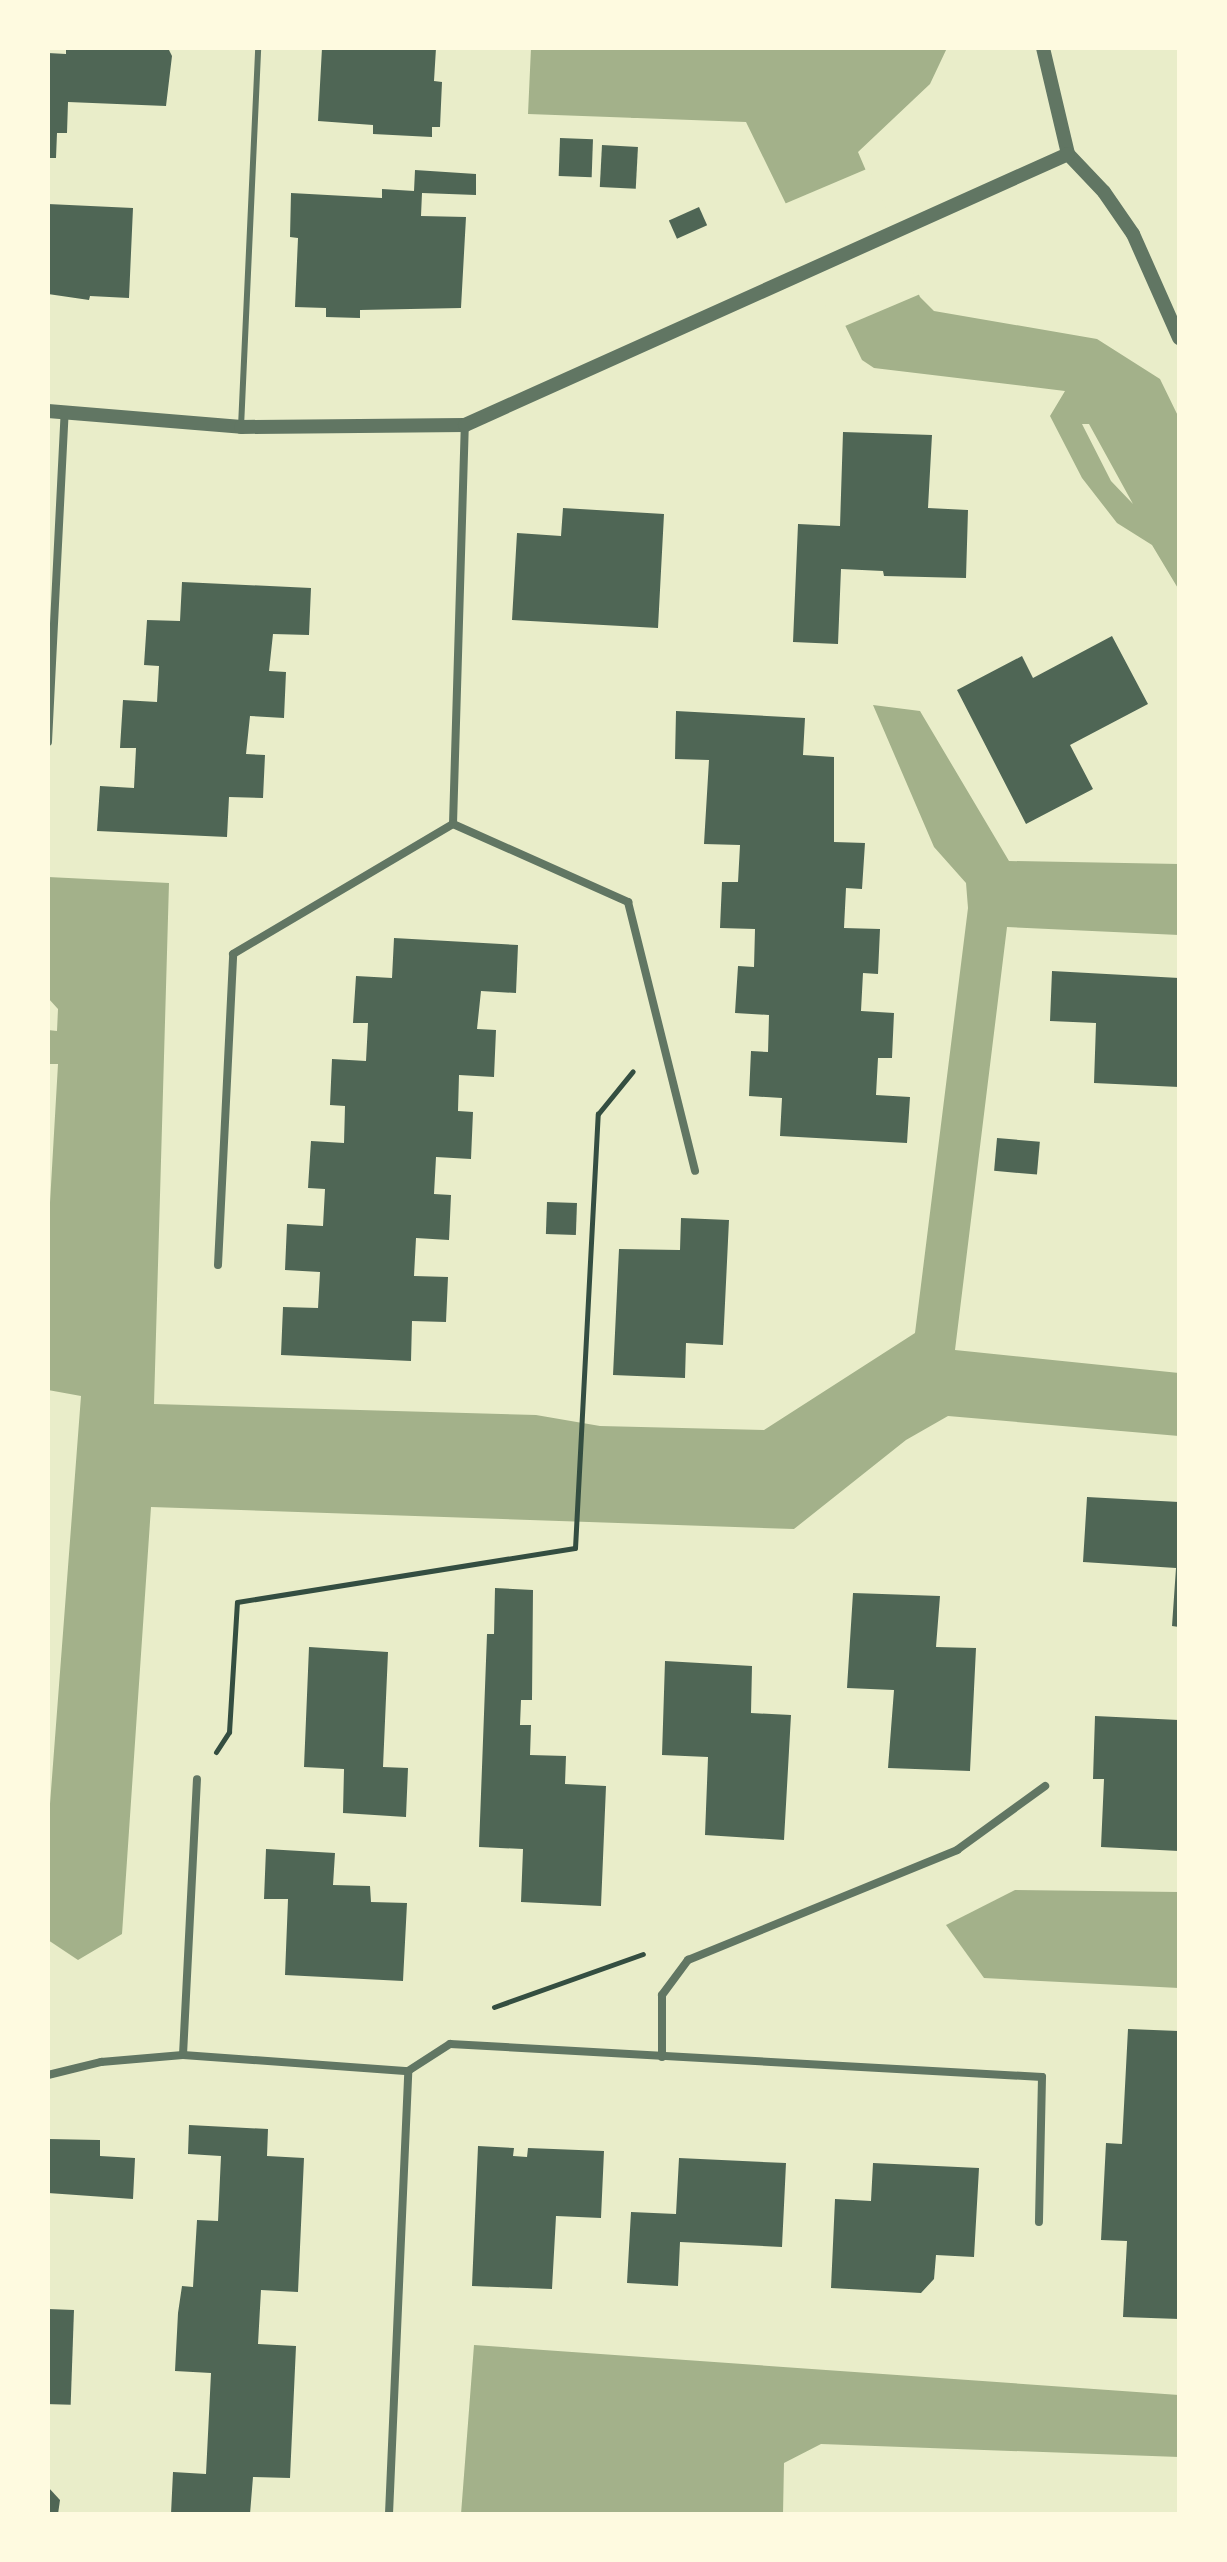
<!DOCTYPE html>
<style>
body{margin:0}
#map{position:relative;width:1227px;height:2562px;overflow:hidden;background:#e9edc9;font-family:"IBM Plex Sans",sans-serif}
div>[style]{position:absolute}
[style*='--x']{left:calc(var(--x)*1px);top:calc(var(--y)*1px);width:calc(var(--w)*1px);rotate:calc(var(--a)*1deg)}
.water>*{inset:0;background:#a3b18a}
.pier>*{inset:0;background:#e9edc9;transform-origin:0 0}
.building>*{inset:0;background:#4f6655;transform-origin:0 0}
.path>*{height:5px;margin:-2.5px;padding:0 2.5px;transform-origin:2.5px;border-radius:2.5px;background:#344e41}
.service>*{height:6px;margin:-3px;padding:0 3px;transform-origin:3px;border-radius:3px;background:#617663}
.minor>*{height:8px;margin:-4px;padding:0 4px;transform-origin:4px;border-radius:4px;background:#617663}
.tertiary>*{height:14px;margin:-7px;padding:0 7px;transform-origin:7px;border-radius:7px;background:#617663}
span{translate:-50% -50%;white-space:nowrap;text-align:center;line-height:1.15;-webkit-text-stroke:8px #fefae0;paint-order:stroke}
.frame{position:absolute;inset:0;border:50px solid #fefae0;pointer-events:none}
</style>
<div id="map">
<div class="water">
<i style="clip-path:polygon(evenodd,531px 48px,947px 48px,930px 84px,858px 152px,920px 297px,934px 311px,1097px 339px,1160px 379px,1179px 418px,1179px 590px,1152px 545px,1117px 523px,1082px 478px,1050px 416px,1065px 391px,874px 368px,862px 360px,746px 122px,528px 114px,531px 48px,1082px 424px,1089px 424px,1133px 504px,1111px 481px,1082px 424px)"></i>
<i style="clip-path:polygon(873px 705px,920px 711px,1009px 861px,1179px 864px,1179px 935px,1007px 927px,955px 1350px,1179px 1373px,1179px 1436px,948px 1416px,906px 1440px,794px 1529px,151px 1507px,122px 1934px,78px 1960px,48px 1940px,48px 1830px,81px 1396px,48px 1390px,48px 1237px,58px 1064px,48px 1064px,48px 1030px,57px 1031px,58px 1009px,48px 998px,48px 877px,169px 883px,154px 1404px,536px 1415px,600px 1426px,764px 1430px,915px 1333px,968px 908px,966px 883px,934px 847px)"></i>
<i style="clip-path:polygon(1015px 1890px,1179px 1892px,1179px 1988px,984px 1978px,946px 1925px)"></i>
<i style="clip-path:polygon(474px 2345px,1179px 2395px,1179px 2457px,821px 2444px,784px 2463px,783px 2514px,461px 2514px)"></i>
</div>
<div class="pier">
<i style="left:869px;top:168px;width:136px;height:94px;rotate:67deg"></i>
</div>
<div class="building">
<i style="clip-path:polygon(66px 48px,168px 48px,172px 56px,166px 106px,68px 102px,67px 133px,57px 133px,56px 158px,48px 158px,48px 53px,66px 54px)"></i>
<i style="clip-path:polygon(322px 48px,436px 48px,434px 81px,442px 82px,440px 127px,432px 127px,432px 137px,373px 134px,373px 125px,318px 121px)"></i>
<i style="left:560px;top:138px;width:33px;height:38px;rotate:2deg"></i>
<i style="left:602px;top:145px;width:36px;height:42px;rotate:3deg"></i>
<i style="clip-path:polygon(415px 170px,476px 174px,476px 195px,422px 193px,421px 216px,466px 217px,461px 308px,360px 310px,360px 318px,326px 317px,326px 308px,295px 307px,298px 238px,290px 237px,291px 193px,382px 198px,382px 189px,414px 191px)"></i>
<i style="clip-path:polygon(48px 204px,133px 208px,129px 298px,90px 296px,89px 300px,48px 294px)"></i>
<i style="left:699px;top:207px;width:20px;height:33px;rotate:66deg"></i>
<i style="clip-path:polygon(843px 432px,932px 435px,928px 508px,968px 510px,966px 578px,884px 576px,883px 571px,841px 569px,838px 644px,793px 642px,798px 524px,840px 526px)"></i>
<i style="clip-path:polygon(563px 508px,664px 514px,658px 628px,512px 620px,517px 533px,561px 536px)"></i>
<i style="clip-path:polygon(182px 582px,311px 588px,309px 635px,273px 634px,269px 671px,286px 672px,284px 718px,250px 716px,246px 754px,265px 755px,263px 798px,229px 797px,227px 837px,97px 831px,100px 786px,134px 788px,136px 748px,120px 748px,123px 700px,157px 702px,159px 666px,144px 665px,147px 620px,180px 621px)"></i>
<i style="clip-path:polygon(1112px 636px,1148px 704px,1070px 745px,1093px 789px,1026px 824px,957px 690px,1022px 656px,1033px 678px)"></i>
<i style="clip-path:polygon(676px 711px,805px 718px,803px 755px,834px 757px,834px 842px,865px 843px,862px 889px,846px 888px,844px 928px,880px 929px,878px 974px,863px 973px,861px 1011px,894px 1013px,892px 1058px,878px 1058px,876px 1095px,910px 1097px,907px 1143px,780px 1136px,782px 1098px,749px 1096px,751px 1051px,768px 1052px,769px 1015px,735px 1013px,738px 966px,754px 967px,755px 929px,720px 928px,722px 882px,738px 882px,740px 845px,704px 844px,709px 760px,675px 759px)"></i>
<i style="clip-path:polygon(394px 938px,518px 945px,516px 993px,481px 991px,477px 1029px,496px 1030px,494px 1077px,459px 1075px,458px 1111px,473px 1112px,471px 1159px,436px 1157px,434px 1194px,451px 1195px,449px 1240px,416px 1238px,414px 1276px,448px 1277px,446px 1322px,412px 1321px,411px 1361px,281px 1355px,283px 1307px,318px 1308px,320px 1272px,285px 1270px,287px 1224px,323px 1226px,325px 1189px,308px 1188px,311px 1141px,344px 1143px,345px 1106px,330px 1105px,332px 1059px,366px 1061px,368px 1023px,353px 1023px,356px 976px,392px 978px)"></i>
<i style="clip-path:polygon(1052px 971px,1179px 978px,1179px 1087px,1094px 1083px,1096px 1023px,1050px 1021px)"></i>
<i style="left:997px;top:1138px;width:43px;height:33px;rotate:5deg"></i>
<i style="left:547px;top:1202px;width:30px;height:32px;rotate:2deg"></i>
<i style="clip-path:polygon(681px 1218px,729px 1220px,723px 1345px,686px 1343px,685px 1378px,613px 1375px,619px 1249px,680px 1250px)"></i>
<i style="clip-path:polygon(1087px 1497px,1179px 1502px,1179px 1627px,1172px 1626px,1176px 1568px,1083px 1562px)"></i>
<i style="clip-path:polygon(495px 1588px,533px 1590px,532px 1700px,521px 1700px,520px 1725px,531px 1725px,530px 1755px,566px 1756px,565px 1784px,606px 1786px,601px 1906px,521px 1902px,523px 1849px,479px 1847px,487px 1634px,494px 1634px)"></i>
<i style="clip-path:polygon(853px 1593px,940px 1596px,936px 1647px,976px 1648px,970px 1771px,888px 1768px,894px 1690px,847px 1688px)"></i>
<i style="clip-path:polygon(309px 1647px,388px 1652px,383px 1767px,408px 1768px,406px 1817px,343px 1813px,344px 1769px,304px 1767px)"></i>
<i style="clip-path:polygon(665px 1661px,752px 1666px,751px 1713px,791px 1715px,784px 1840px,705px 1835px,708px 1757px,662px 1755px)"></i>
<i style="clip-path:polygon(1095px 1716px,1179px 1720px,1179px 1851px,1101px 1847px,1104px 1779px,1093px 1779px)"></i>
<i style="clip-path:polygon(266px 1849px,335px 1853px,333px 1885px,370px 1886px,371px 1902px,407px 1903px,403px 1981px,285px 1975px,288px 1899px,264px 1899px)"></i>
<i style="clip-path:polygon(1128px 2029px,1179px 2031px,1179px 2319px,1123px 2317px,1127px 2241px,1101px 2240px,1106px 2143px,1122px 2144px)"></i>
<i style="clip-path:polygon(189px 2125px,268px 2129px,267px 2156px,304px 2158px,298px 2292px,261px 2290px,258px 2344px,296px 2346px,290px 2478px,253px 2477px,250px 2514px,171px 2514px,173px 2472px,206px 2474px,211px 2373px,175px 2371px,178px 2313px,182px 2286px,193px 2287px,197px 2220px,218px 2221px,221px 2156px,188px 2154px)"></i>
<i style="clip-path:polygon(48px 2139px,100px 2140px,100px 2156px,135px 2158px,133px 2199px,48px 2193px)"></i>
<i style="clip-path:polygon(478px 2146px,514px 2148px,513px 2156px,527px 2157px,528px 2148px,604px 2151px,601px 2218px,556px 2216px,552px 2289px,472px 2286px)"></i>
<i style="clip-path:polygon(679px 2158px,786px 2163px,782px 2247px,680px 2242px,678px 2286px,627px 2283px,631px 2212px,676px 2214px)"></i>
<i style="clip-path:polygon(873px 2163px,979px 2168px,974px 2257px,936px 2255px,934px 2279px,921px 2293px,831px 2288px,835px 2199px,871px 2201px)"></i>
<i style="left:48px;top:2309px;width:26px;height:95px;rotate:2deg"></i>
<i style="clip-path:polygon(48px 2487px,60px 2500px,58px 2514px,48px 2514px)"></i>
</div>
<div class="path">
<i style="--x:216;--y:1752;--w:24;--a:-57"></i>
<i style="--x:229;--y:1732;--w:130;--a:-86.5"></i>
<i style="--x:237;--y:1602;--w:342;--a:-9.1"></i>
<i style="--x:575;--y:1548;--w:435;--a:-87"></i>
<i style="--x:598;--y:1114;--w:55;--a:-50.9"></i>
<i style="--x:494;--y:2007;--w:158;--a:-19.6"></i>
</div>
<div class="service">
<i style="--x:241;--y:427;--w:379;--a:-87.4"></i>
</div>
<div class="minor">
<i style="--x:48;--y:742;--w:330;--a:-87.1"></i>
<i style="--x:453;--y:824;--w:399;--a:-88.3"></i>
<i style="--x:218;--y:1265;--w:311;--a:-87.2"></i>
<i style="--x:233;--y:954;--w:256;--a:-30.6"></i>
<i style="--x:453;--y:824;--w:192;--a:24"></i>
<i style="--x:628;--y:902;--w:277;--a:76"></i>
<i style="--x:183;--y:2055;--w:276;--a:-87.1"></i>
<i style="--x:662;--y:2057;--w:62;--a:-90"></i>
<i style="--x:662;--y:1995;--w:44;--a:-53.4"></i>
<i style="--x:688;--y:1960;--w:291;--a:-22.2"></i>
<i style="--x:957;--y:1850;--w:109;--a:-36"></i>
<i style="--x:48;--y:2075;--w:55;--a:-13.8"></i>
<i style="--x:101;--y:2062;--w:82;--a:-4.9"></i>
<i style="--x:183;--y:2055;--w:226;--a:4.1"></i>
<i style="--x:408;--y:2071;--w:50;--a:-32.7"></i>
<i style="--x:450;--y:2044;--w:593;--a:3.19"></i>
<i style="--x:1042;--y:2077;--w:145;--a:91.2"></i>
<i style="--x:389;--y:2514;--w:443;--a:-87.5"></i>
</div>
<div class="tertiary">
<i style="--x:1043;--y:48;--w:109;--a:76.7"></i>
<i style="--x:1068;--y:154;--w:52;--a:46.5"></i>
<i style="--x:1104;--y:192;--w:51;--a:55.4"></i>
<i style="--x:1133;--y:234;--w:114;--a:66.1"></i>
<i style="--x:48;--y:411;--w:194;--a:4.7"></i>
<i style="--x:241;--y:427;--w:224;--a:-0.5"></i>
<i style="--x:465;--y:425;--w:661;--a:-24.2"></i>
</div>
<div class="frame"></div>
</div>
